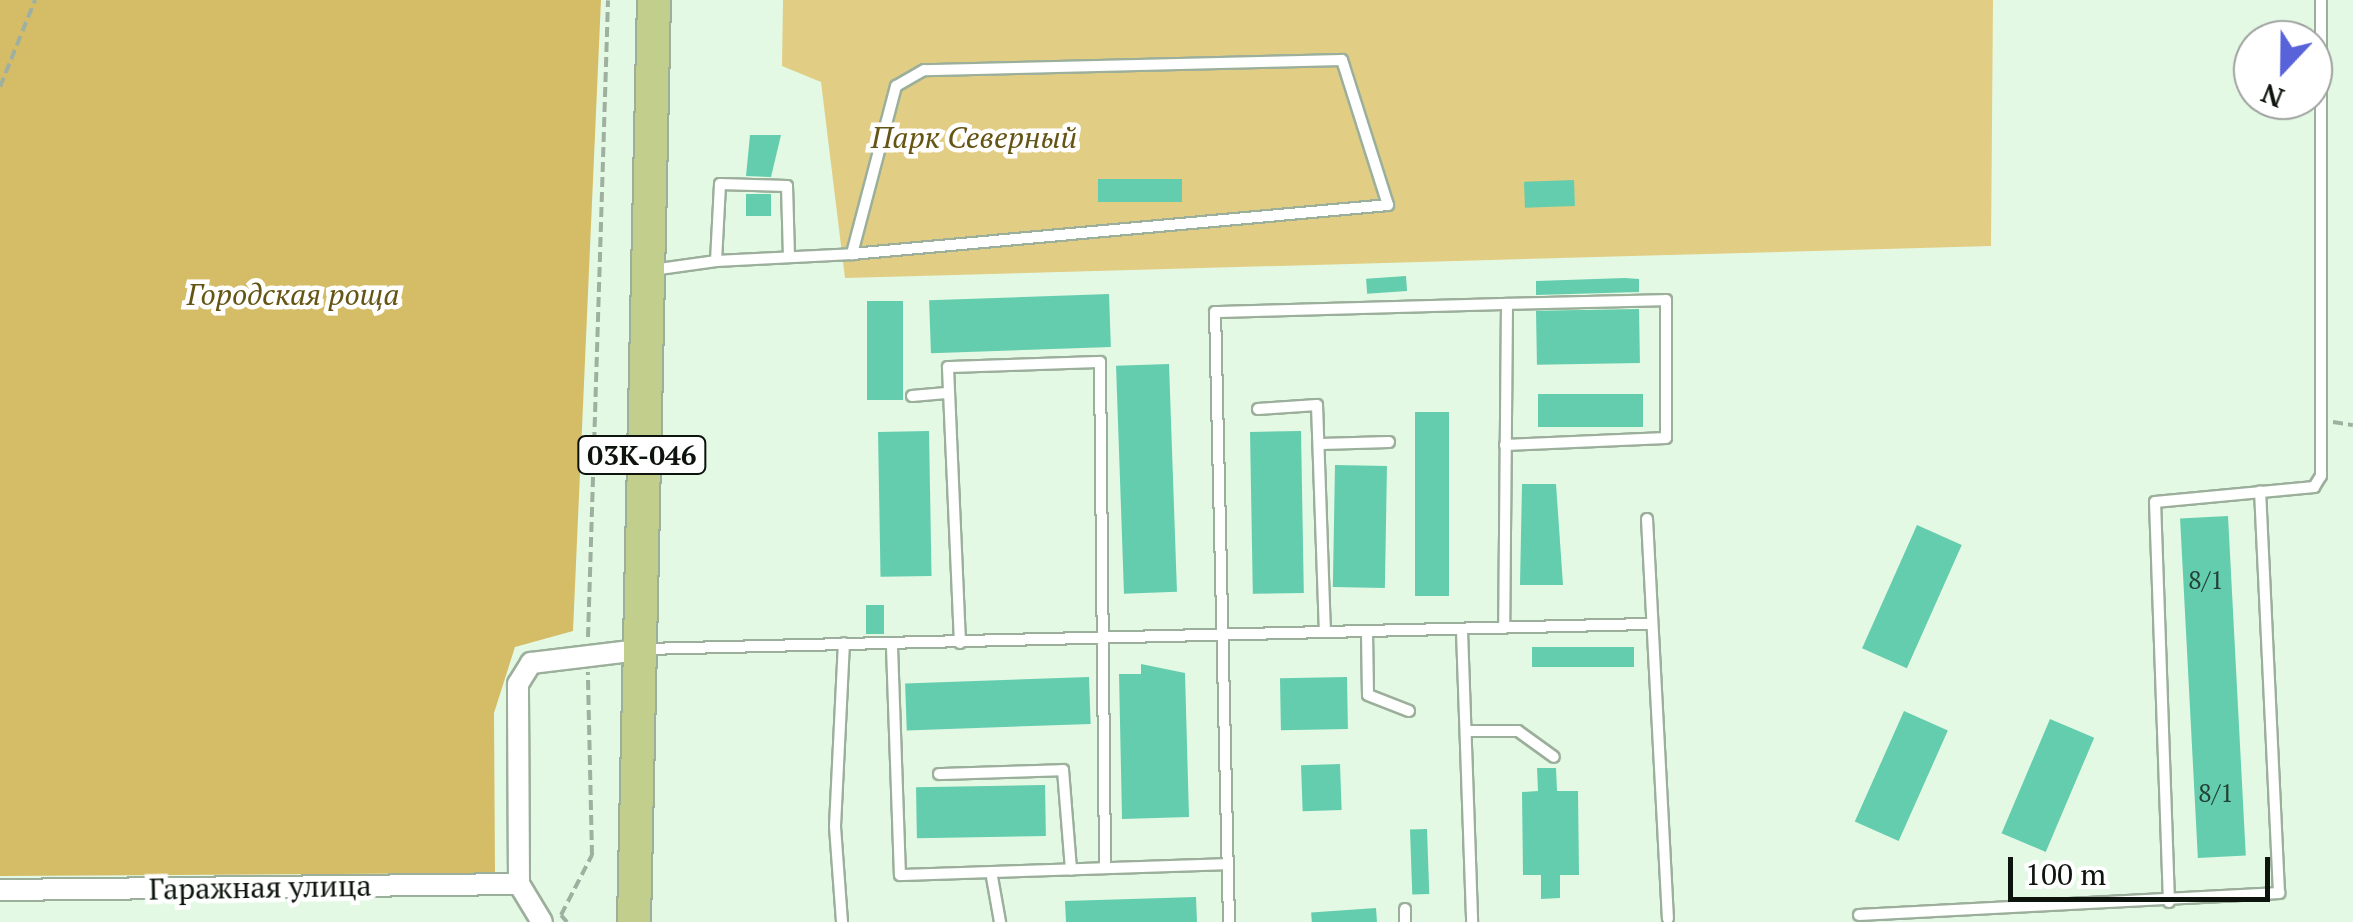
<!DOCTYPE html>
<meta charset="utf-8">
<style>
body{margin:0}
#map{position:relative;width:2353px;height:922px;overflow:hidden;background:#e3f9e4;font-family:"PT Serif",serif}
div>[style]{position:absolute}
[style*='--x']{left:calc(var(--x)*1px);top:calc(var(--y)*1px);width:calc(var(--w)*1px);rotate:calc(var(--a)*1deg)}
.green>*{inset:0;background:#e2cd84}
.forest>*{inset:0;background:#d5bd68}
.building>*{inset:0;background:#64cdae;transform-origin:0 0}
.path>*{height:4px;margin-top:-2px;transform-origin:0;background:repeating-linear-gradient(90deg,#9eb09f 0 10px,transparent 0 15px)}
.roads{filter:drop-shadow(2px 0 #9baf9b) drop-shadow(-2px 0 #9baf9b) drop-shadow(0 2px #9baf9b) drop-shadow(0 -2px #9baf9b)}
.service>*{height:10px;margin:-5px;padding:0 5px;transform-origin:5px;border-radius:5px;background:#fff}
.minor>*{height:20px;margin:-10px;padding:0 10px;transform-origin:10px;border-radius:10px;background:#fff}
.primary>*{height:32px;margin:-16px;padding:0 16px;transform-origin:16px;border-radius:16px;background:#c1ce8c}
span{translate:-50% -50%;white-space:nowrap;text-align:center;line-height:1.15;-webkit-text-stroke:9px #fff;paint-order:stroke}
.number-label{font-size:25px;color:#234235}
.number-label span{-webkit-text-stroke-width:0}
.shield-label span{padding:2px 8px;background:#fff;border:2px solid;border-radius:8px;-webkit-text-stroke-width:0}
.shield-label{font-size:28px;color:#0d140d;font-weight:700}
.park-label{font-size:30px;color:#655514;font-style:italic}
.street-label{font-size:30px;color:#0d140d}
.north{position:absolute;left:2233px;top:20px;width:100px;height:100px;box-sizing:border-box;background:#fff;border:2px solid #9ea19e;border-radius:50%;rotate:202deg;font-size:28px;font-weight:700;line-height:40px;text-align:center;color:#0d140d}
.north::after{content:'';display:block;margin:auto;width:35px;height:45px;background:#5863da;clip-path:polygon(50% 0,100% 100%,50% 72%,0 100%)}
.scale{position:absolute;left:2008px;top:857px;width:262px;height:45px;box-sizing:border-box;border:5px solid #0d140d;border-top:0;padding-left:12px;font-size:30px;line-height:35px;white-space:nowrap;color:#0d140d;-webkit-text-stroke:8px #fff;paint-order:stroke}
</style>
<div id="map">
<div class="green">
<i style="clip-path:polygon(783px 0,1993px 0,1991px 246px,845px 278px,821px 82px,782px 66px)"></i>
</div>
<div class="forest">
<i style="clip-path:polygon(0 0,601px 0,573px 631px,515px 647px,494px 713px,495px 873px,0 876px)"></i>
</div>
<div class="building">
<i style="clip-path:polygon(750px 135px,781px 135px,771px 177px,746px 176px)"></i>
<i style="left:1182px;top:179px;width:23px;height:84px;rotate:90deg"></i>
<i style="left:1574px;top:180px;width:26px;height:50px;rotate:88deg"></i>
<i style="left:746px;top:194px;width:25px;height:22px"></i>
<i style="left:1406px;top:276px;width:15px;height:40px;rotate:86deg"></i>
<i style="clip-path:polygon(1625px 278px,1639px 279px,1639px 292px,1536px 295px,1536px 281px)"></i>
<i style="left:1109px;top:294px;width:53px;height:180px;rotate:88deg"></i>
<i style="left:867px;top:301px;width:36px;height:99px"></i>
<i style="left:1639px;top:309px;width:54px;height:103px;rotate:89deg"></i>
<i style="left:1169px;top:364px;width:228px;height:53px;rotate:88deg"></i>
<i style="left:1643px;top:394px;width:33px;height:105px;rotate:90deg"></i>
<i style="left:1415px;top:412px;width:34px;height:184px"></i>
<i style="left:929px;top:431px;width:145px;height:51px;rotate:89deg"></i>
<i style="left:1301px;top:431px;width:162px;height:51px;rotate:89deg"></i>
<i style="left:1335px;top:465px;width:52px;height:122px;rotate:1deg"></i>
<i style="clip-path:polygon(1522px 484px,1556px 484px,1563px 585px,1520px 585px)"></i>
<i style="left:2228px;top:516px;width:340px;height:48px;rotate:87deg"></i>
<i style="left:1917px;top:525px;width:49px;height:135px;rotate:24deg"></i>
<i style="left:866px;top:605px;width:18px;height:29px"></i>
<i style="left:1532px;top:647px;width:102px;height:20px"></i>
<i style="clip-path:polygon(1141px 664px,1185px 673px,1189px 817px,1122px 819px,1119px 674px,1141px 674px)"></i>
<i style="left:1089px;top:677px;width:47px;height:184px;rotate:88deg"></i>
<i style="left:1347px;top:677px;width:52px;height:67px;rotate:89deg"></i>
<i style="left:1904px;top:711px;width:48px;height:121px;rotate:24deg"></i>
<i style="left:2050px;top:719px;width:48px;height:124px;rotate:23deg"></i>
<i style="left:1340px;top:764px;width:46px;height:39px;rotate:88deg"></i>
<i style="clip-path:polygon(1537px 768px,1556px 768px,1557px 791px,1578px 791px,1579px 875px,1560px 875px,1560px 898px,1541px 899px,1541px 875px,1523px 875px,1522px 792px,1538px 791px)"></i>
<i style="left:1045px;top:785px;width:51px;height:129px;rotate:89deg"></i>
<i style="left:1427px;top:829px;width:65px;height:17px;rotate:88deg"></i>
<i style="clip-path:polygon(1196px 897px,1197px 922px,1066px 922px,1065px 901px)"></i>
<i style="left:1376px;top:908px;width:14px;height:65px;rotate:86deg"></i>
</div>
<div class="path">
<i style="--x:0;--y:87;--w:94;--a:-68.1"></i>
<i style="--x:2333;--y:422;--w:20;--a:9"></i>
<i style="--x:588;--y:637;--w:637;--a:-88.2"></i>
<i style="--x:567;--y:922;--w:9;--a:-131"></i>
<i style="--x:561;--y:915;--w:68;--a:-62.7"></i>
<i style="--x:592;--y:855;--w:183;--a:-91.3"></i>
</div>
<div class="roads">
<div class="service">
<i style="--x:716;--y:261;--w:77;--a:-87"></i>
<i style="--x:720;--y:184;--w:67;--a:1.7"></i>
<i style="--x:787;--y:186;--w:71;--a:88.4"></i>
<i style="--x:652;--y:270;--w:65;--a:-8"></i>
<i style="--x:716;--y:261;--w:136;--a:-2.9"></i>
<i style="--x:852;--y:254;--w:538;--a:-5.22"></i>
<i style="--x:1388;--y:205;--w:152;--a:-107.6"></i>
<i style="--x:1342;--y:60;--w:418;--a:178.6"></i>
<i style="--x:924;--y:70;--w:32;--a:150"></i>
<i style="--x:896;--y:86;--w:174;--a:104.7"></i>
<i style="--x:912;--y:396;--w:37;--a:-5"></i>
<i style="--x:1258;--y:409;--w:59;--a:-3.9"></i>
<i style="--x:1317;--y:405;--w:227;--a:88"></i>
<i style="--x:1321;--y:444;--w:68;--a:-1.7"></i>
<i style="--x:1505;--y:445;--w:161;--a:-2.5"></i>
<i style="--x:1666;--y:438;--w:138;--a:-90"></i>
<i style="--x:1666;--y:300;--w:159;--a:178.6"></i>
<i style="--x:1647;--y:519;--w:400;--a:87"></i>
<i style="--x:1462;--y:631;--w:291;--a:88"></i>
<i style="--x:1367;--y:632;--w:63;--a:89.1"></i>
<i style="--x:1368;--y:695;--w:44;--a:21.3"></i>
<i style="--x:960;--y:643;--w:276;--a:-92.5"></i>
<i style="--x:948;--y:367;--w:152;--a:-1.9"></i>
<i style="--x:1100;--y:362;--w:504;--a:89.43"></i>
<i style="--x:892;--y:647;--w:228;--a:88"></i>
<i style="--x:900;--y:875;--w:326;--a:-1.9"></i>
<i style="--x:645;--y:649;--w:1002;--a:-1.43"></i>
<i style="--x:1470;--y:731;--w:48;--a:0"></i>
<i style="--x:1518;--y:731;--w:44;--a:35.8"></i>
<i style="--x:939;--y:774;--w:124;--a:-1.8"></i>
<i style="--x:1063;--y:770;--w:100;--a:85.4"></i>
<i style="--x:992;--y:877;--w:46;--a:79.9"></i>
<i style="--x:2169;--y:902;--w:400;--a:-92"></i>
<i style="--x:2155;--y:502;--w:160;--a:-5.4"></i>
<i style="--x:2314;--y:487;--w:13;--a:-58"></i>
<i style="--x:2321;--y:476;--w:476;--a:-90"></i>
<i style="--x:1405;--y:909;--w:13;--a:90"></i>
<i style="--x:1859;--y:915;--w:421;--a:-3"></i>
<i style="--x:2279;--y:893;--w:402;--a:-92.7"></i>
<i style="--x:842;--y:922;--w:96;--a:-94.2"></i>
<i style="--x:835;--y:826;--w:183;--a:-87.2"></i>
<i style="--x:1229;--y:922;--w:610;--a:-91.31"></i>
<i style="--x:1215;--y:312;--w:292;--a:-1.6"></i>
<i style="--x:1507;--y:304;--w:324;--a:90.5"></i>
</div>
<div class="minor">
<i style="--x:519;--y:884;--w:200;--a:-90.3"></i>
<i style="--x:518;--y:684;--w:25;--a:-58"></i>
<i style="--x:531;--y:663;--w:109;--a:-6.9"></i>
<i style="--x:519;--y:884;--w:44;--a:58.8"></i>
<i style="--x:0;--y:890;--w:519;--a:-0.66"></i>
</div>
<div class="primary">
<i style="--x:634;--y:922;--w:922;--a:-88.76"></i>
</div>
</div>
<div class="number-label">
<span style="left:2206px;top:580px">8/1</span>
<span style="left:2216px;top:793px">8/1</span>
</div>
<div class="shield-label">
<span style="left:642px;top:455px">03К-046</span>
</div>
<div class="park-label">
<span style="left:974px;top:137px">Парк Северный</span>
<span style="left:293px;top:294px">Городская роща</span>
</div>
<div class="street-label">
<span style="left:260px;top:887px;rotate:-1deg">Гаражная улица</span>
</div>
<div class="north">N</div>
<div class="scale">100 m</div>
</div>
